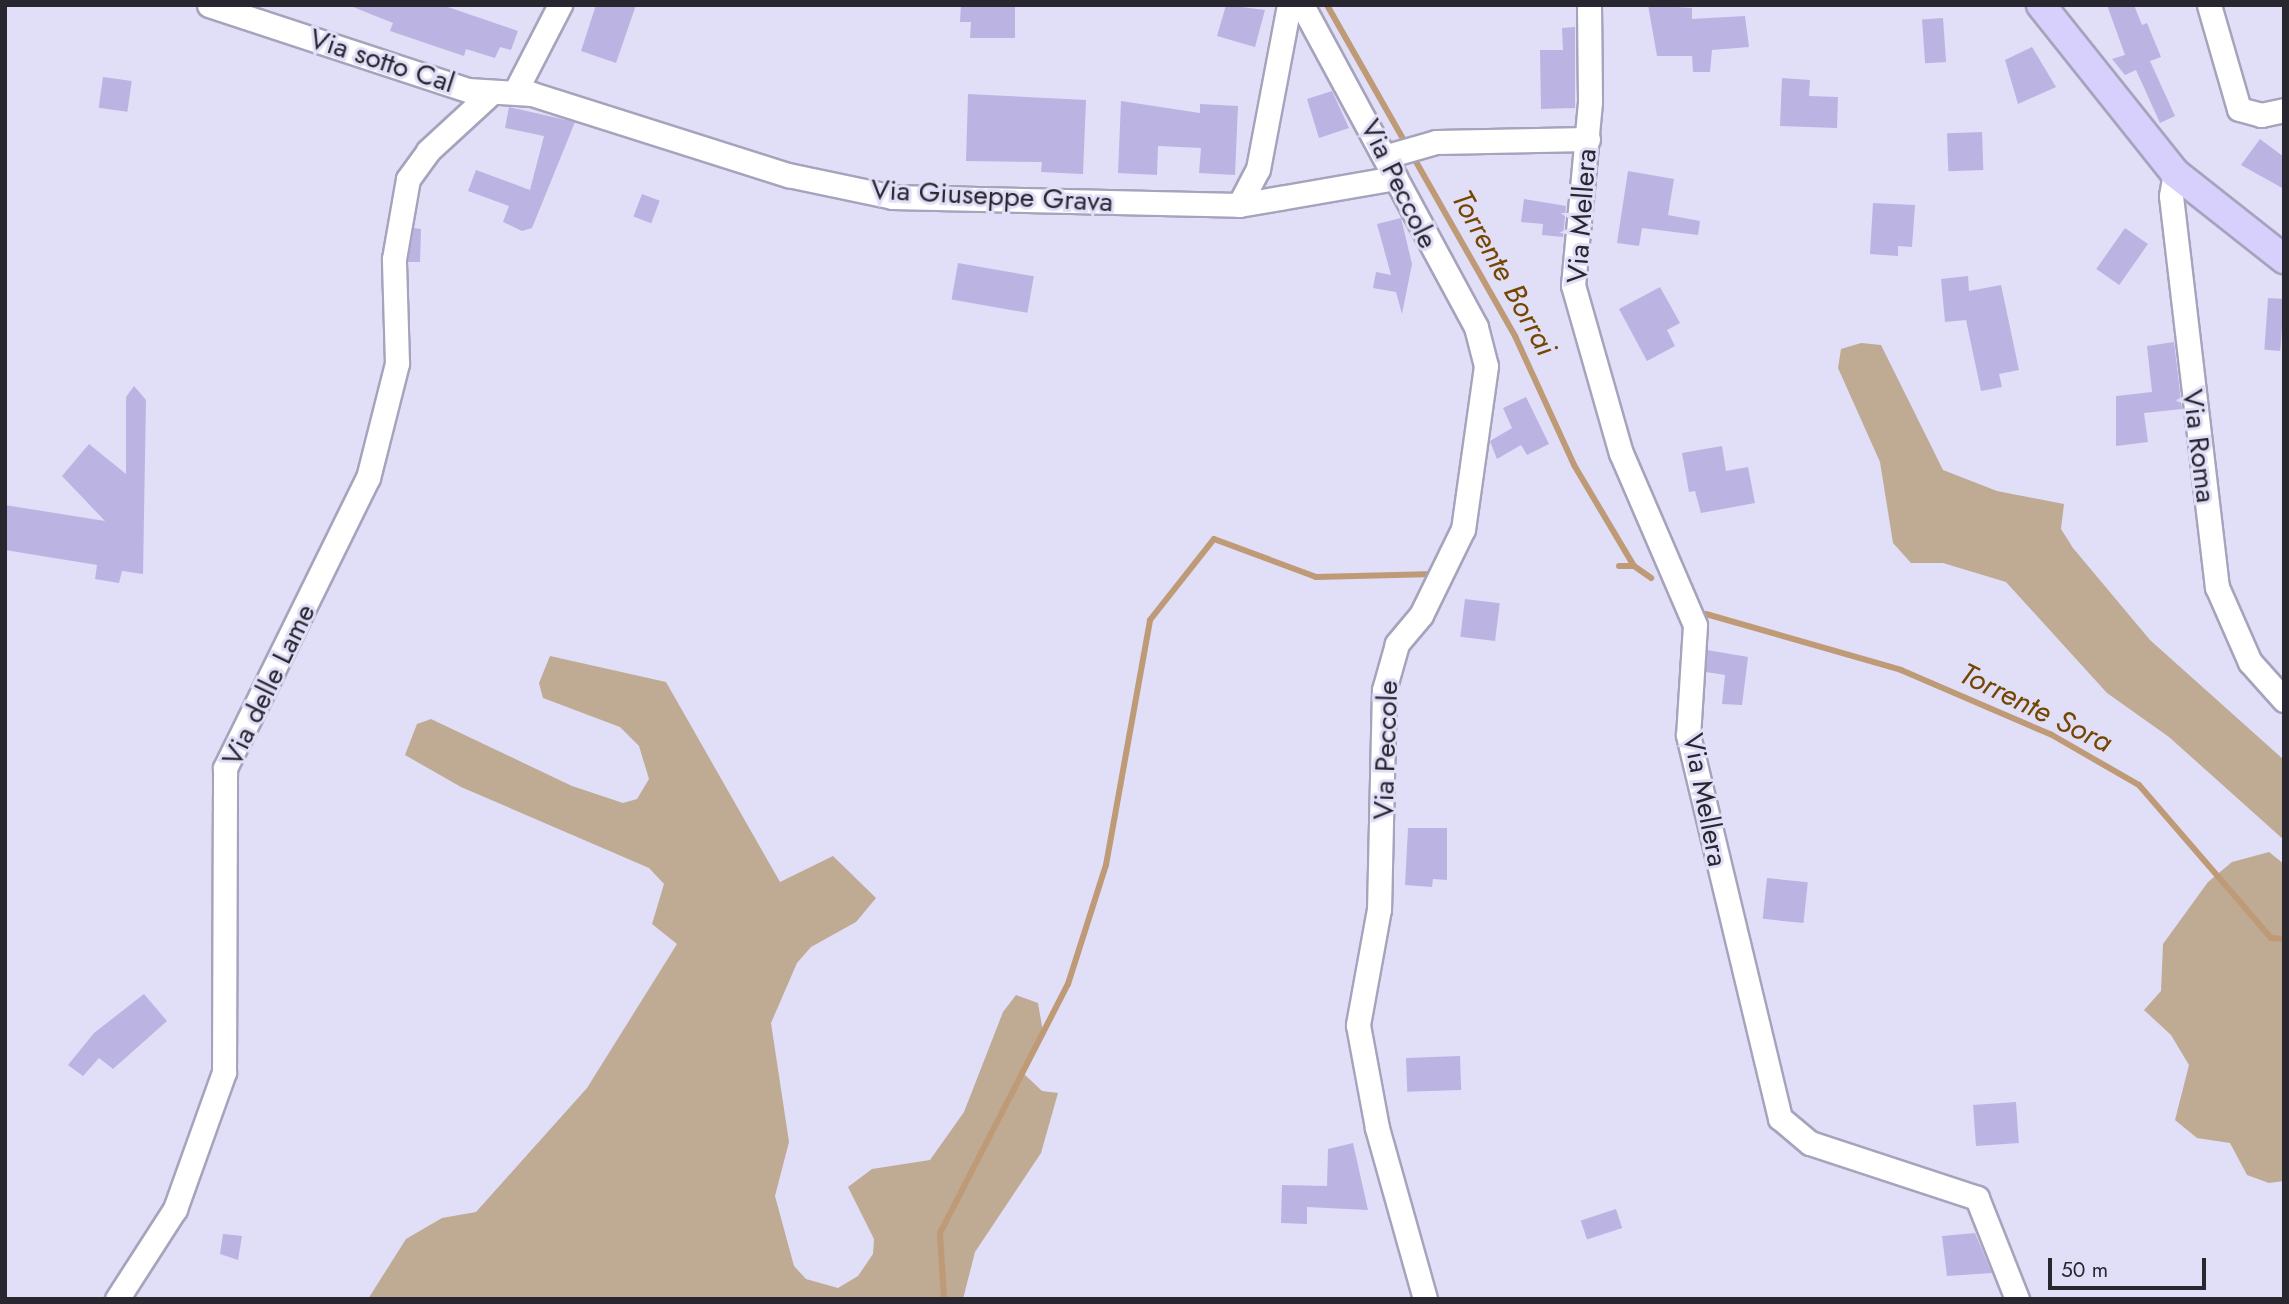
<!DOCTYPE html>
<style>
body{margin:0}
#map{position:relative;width:2289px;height:1304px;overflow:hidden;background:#e1def7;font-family:Jost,sans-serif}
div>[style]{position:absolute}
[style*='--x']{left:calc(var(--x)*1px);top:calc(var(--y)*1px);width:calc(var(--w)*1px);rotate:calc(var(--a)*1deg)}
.green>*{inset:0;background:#bfaa94}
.stream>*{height:6px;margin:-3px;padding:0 3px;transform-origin:3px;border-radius:3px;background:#be9b76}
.building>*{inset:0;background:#bbb4e3;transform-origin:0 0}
.roads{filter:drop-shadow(2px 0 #a6a3bc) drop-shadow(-2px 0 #a6a3bc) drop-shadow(0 2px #a6a3bc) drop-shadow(0 -2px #a6a3bc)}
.minor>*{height:23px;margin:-11.5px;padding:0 11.5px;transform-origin:11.5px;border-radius:11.5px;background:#fff}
.major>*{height:28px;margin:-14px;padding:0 14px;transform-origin:14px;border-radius:14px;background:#d7d0fd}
span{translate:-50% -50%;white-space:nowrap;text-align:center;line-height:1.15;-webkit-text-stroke:6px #e1def7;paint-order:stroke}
.street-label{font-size:28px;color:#282730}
.water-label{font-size:30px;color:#744602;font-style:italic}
.frame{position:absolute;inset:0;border:7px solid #282730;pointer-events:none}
.scale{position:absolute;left:2048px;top:1258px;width:158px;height:32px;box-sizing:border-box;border:4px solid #282730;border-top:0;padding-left:9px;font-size:21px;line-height:24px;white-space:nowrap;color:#282730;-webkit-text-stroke:5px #e1def7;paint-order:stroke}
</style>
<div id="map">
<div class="green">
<i style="clip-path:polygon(1861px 343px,1881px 345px,1943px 470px,1997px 491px,2064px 504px,2061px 529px,2073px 548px,2150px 640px,2284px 760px,2284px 840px,2169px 737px,2107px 693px,2006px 582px,1943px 563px,1911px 563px,1893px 543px,1880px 462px,1838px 368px,1841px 349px)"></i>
<i style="clip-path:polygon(550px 656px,666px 682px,780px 882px,833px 856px,876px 898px,856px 922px,811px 947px,797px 963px,771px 1023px,789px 1142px,775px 1196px,794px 1266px,806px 1279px,838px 1288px,858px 1276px,873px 1254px,874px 1239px,848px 1187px,872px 1169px,930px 1160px,964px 1112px,1003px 1012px,1016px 995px,1038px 1003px,1043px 1032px,1024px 1074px,1042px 1091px,1058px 1093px,1041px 1153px,975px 1252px,963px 1299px,368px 1299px,406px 1239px,442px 1218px,476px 1212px,587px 1088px,677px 944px,652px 924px,664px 884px,649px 868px,461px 787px,405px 755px,417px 724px,431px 719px,572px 786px,623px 803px,637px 799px,649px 779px,639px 746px,620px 727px,543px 698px,539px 683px)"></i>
<i style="clip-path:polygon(2269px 852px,2284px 864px,2284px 1181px,2269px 1183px,2247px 1175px,2230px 1143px,2197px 1138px,2175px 1120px,2189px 1065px,2171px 1035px,2144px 1010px,2161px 991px,2163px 944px,2208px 882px,2232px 862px)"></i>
</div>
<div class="stream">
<i style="--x:1327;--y:5;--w:381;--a:60.4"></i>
<i style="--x:1515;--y:336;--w:142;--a:65.4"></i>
<i style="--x:1574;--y:465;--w:117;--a:59.3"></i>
<i style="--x:1619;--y:566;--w:15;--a:0"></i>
<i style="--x:1634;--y:566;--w:21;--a:35"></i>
<i style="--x:1706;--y:614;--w:203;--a:16"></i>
<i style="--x:1901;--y:670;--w:164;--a:23.3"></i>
<i style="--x:2052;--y:735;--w:100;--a:29.9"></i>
<i style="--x:2139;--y:785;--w:202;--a:49.2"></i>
<i style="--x:2271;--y:938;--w:13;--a:4"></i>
<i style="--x:944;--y:1299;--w:66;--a:-93.5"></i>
<i style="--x:940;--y:1233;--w:280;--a:-62.8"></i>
<i style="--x:1068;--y:984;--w:125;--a:-72.3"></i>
<i style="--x:1106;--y:865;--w:249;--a:-79.8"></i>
<i style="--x:1150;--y:620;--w:103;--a:-51.7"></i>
<i style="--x:1214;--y:539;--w:109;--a:20.4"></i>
<i style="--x:1316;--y:577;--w:119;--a:-1.4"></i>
</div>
<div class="building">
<i style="clip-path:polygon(348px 5px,442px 5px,518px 31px,511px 50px,500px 47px,495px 58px,466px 49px,464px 56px,390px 31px,393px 23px)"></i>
<i style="clip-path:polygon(596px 5px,636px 5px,616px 63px,581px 51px)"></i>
<i style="clip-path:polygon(961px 5px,1015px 5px,1015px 38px,970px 38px,971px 22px,960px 22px)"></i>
<i style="clip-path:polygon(1226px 5px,1265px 10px,1255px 47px,1217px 36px)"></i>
<i style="clip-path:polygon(1648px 5px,1692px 8px,1692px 19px,1745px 16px,1749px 47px,1712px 50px,1710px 72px,1693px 72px,1692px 56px,1657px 56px)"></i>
<i style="clip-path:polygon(2107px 5px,2134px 5px,2142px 25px,2147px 23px,2161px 57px,2150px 61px,2175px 116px,2160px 123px,2136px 70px,2125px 75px,2112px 59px,2125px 55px)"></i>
<i style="left:1943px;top:18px;width:44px;height:21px;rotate:86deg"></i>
<i style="clip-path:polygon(1575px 27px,1575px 108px,1541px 109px,1540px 50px,1563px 50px,1562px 28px)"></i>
<i style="clip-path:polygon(2032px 47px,2056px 87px,2018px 104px,2005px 60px)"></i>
<i style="left:103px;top:77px;width:29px;height:31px;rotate:8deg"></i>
<i style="clip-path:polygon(1782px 78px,1810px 80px,1809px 96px,1838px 97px,1837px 128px,1780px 126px)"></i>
<i style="clip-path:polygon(1332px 91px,1349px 128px,1319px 138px,1307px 99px)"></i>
<i style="clip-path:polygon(968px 94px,1086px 100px,1083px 174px,1041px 172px,1042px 162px,966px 161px)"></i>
<i style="clip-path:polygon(1121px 101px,1200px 113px,1200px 104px,1238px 106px,1235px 175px,1199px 173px,1201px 148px,1158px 146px,1157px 175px,1118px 173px)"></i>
<i style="clip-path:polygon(509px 107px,575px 122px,532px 228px,522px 231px,503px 222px,509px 206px,468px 191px,476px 170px,530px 190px,544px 136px,505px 128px)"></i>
<i style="left:1982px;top:132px;width:38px;height:35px;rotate:88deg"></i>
<i style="clip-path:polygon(2260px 139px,2284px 157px,2284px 189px,2241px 165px)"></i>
<i style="clip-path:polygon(1628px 171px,1674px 179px,1668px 215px,1700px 221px,1698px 235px,1642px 228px,1639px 246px,1617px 243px)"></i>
<i style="left:642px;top:194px;width:19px;height:24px;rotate:21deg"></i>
<i style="clip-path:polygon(1524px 199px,1566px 206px,1563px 237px,1542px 235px,1543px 224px,1521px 222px)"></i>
<i style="clip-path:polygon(1873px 203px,1915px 205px,1912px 247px,1898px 246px,1898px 256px,1870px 254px)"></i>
<i style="clip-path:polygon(1401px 218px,1412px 264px,1402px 314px,1396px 292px,1373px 288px,1376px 272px,1391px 275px,1377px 224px)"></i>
<i style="clip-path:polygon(414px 228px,421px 229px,420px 262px,408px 262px)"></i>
<i style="left:2125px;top:228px;width:28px;height:50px;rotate:35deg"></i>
<i style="left:958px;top:263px;width:77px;height:37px;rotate:10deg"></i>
<i style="clip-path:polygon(1968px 276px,1969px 291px,2001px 285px,2019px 370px,1999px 374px,2002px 387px,1981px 391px,1966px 320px,1945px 322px,1941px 279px)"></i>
<i style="clip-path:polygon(1660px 287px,1680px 323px,1667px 330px,1675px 346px,1647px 361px,1619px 309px)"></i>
<i style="left:2268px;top:298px;width:16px;height:52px;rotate:4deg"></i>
<i style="clip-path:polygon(2174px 342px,2182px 409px,2144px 413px,2148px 442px,2116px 446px,2116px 396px,2152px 392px,2147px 346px)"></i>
<i style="clip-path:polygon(134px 386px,146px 400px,143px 574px,122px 571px,119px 583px,95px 579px,97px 565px,5px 550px,5px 505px,105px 521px,62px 476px,89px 444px,126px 474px,126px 397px)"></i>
<i style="clip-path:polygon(1526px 397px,1549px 444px,1527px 455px,1521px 445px,1497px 459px,1490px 441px,1512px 428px,1503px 408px)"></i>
<i style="clip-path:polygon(1722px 446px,1726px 471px,1748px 467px,1755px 503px,1701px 513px,1695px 491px,1689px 492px,1682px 453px)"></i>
<i style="left:1465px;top:599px;width:35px;height:38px;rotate:7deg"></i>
<i style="clip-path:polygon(1707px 650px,1748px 657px,1742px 705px,1722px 704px,1725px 675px,1706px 672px)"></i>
<i style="clip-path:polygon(1408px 828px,1447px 828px,1447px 880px,1433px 879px,1432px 887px,1405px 885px)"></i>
<i style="left:1767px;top:878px;width:41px;height:41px;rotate:6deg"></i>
<i style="clip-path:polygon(144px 994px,167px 1021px,113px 1069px,99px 1058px,83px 1076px,68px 1065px,94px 1033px)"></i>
<i style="left:1460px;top:1056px;width:34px;height:54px;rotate:88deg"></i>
<i style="left:2016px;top:1102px;width:41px;height:43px;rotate:86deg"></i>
<i style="clip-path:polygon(1353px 1143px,1368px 1210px,1307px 1207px,1307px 1224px,1281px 1223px,1282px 1185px,1327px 1186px,1328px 1149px)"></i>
<i style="left:1616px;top:1209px;width:20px;height:37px;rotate:72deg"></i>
<i style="clip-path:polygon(1975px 1233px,1992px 1273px,1947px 1276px,1942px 1236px)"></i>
<i style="clip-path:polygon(223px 1234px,242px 1236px,238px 1260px,220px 1254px)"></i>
</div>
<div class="roads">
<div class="minor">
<i style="--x:209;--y:5;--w:273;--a:18.2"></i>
<i style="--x:468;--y:90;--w:64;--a:3.6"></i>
<i style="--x:532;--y:94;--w:269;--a:17.6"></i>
<i style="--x:788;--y:175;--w:106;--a:11.9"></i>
<i style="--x:892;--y:197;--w:347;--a:1.3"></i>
<i style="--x:1239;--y:205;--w:159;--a:-9.8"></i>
<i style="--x:1302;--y:5;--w:366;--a:61.6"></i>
<i style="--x:1476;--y:327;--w:40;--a:75.6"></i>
<i style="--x:1486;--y:366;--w:165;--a:98"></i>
<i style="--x:1463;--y:529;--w:96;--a:116"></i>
<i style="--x:1421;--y:615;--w:38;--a:130"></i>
<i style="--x:1397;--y:644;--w:48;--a:105.8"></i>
<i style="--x:1384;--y:690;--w:219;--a:91.3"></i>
<i style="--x:1379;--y:909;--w:118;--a:100.3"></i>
<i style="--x:1358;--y:1025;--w:105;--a:79.5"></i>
<i style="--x:1377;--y:1128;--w:178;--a:74.3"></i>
<i style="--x:1589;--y:5;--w:97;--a:89.4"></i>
<i style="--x:1590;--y:102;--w:184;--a:95.3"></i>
<i style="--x:1573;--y:285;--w:175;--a:74.1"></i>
<i style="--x:1621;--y:453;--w:187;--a:66.7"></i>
<i style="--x:1695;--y:625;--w:110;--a:93.6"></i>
<i style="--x:1688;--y:735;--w:394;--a:76.5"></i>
<i style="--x:1780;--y:1118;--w:39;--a:40"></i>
<i style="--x:1810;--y:1143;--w:176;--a:18.2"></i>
<i style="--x:1977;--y:1198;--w:109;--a:68.4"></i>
<i style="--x:2209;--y:5;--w:108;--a:73.9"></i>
<i style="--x:2239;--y:109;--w:23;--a:15"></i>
<i style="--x:2261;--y:115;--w:24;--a:-12"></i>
<i style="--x:515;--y:92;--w:98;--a:-62.7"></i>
<i style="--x:1387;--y:156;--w:51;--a:-15.9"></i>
<i style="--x:1436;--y:142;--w:152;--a:-1.1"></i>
<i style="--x:2175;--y:173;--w:23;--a:100"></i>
<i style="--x:2171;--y:196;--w:394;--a:83.3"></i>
<i style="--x:2217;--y:587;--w:82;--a:66.3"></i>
<i style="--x:2250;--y:662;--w:51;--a:48.2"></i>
<i style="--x:1239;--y:205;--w:41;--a:-62.2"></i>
<i style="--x:1258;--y:169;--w:167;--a:-79.3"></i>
<i style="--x:117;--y:1299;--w:107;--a:-57.2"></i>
<i style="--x:175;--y:1209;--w:145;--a:-70.3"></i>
<i style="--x:224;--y:1072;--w:304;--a:-89.8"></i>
<i style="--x:225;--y:768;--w:323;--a:-63.8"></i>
<i style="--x:368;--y:478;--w:119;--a:-75.8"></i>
<i style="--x:397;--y:363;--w:104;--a:-91.7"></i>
<i style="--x:394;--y:259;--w:81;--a:-80.1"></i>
<i style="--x:408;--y:179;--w:34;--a:-54"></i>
<i style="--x:428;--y:151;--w:83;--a:-42.6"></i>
</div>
<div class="major">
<i style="--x:2041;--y:5;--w:215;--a:51.4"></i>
<i style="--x:2175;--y:173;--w:139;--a:38.3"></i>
</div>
</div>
<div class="street-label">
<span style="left:382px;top:61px;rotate:18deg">Via sotto Cal</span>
<span style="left:1399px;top:184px;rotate:64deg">Via Peccole</span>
<span style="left:992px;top:196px;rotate:3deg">Via Giuseppe Grava</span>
<span style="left:1582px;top:216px;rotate:-86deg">Via Mellera</span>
<span style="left:2199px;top:446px;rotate:83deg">Via Roma</span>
<span style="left:269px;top:685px;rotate:-64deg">Via delle Lame</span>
<span style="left:1386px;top:750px;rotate:-88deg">Via Peccole</span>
<span style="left:1705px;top:800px;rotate:79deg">Via Mellera</span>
</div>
<div class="water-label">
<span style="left:1504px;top:273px;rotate:61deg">Torrente Borrai</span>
<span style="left:2036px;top:708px;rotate:26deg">Torrente Sora</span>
</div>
<div class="frame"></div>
<div class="scale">50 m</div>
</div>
